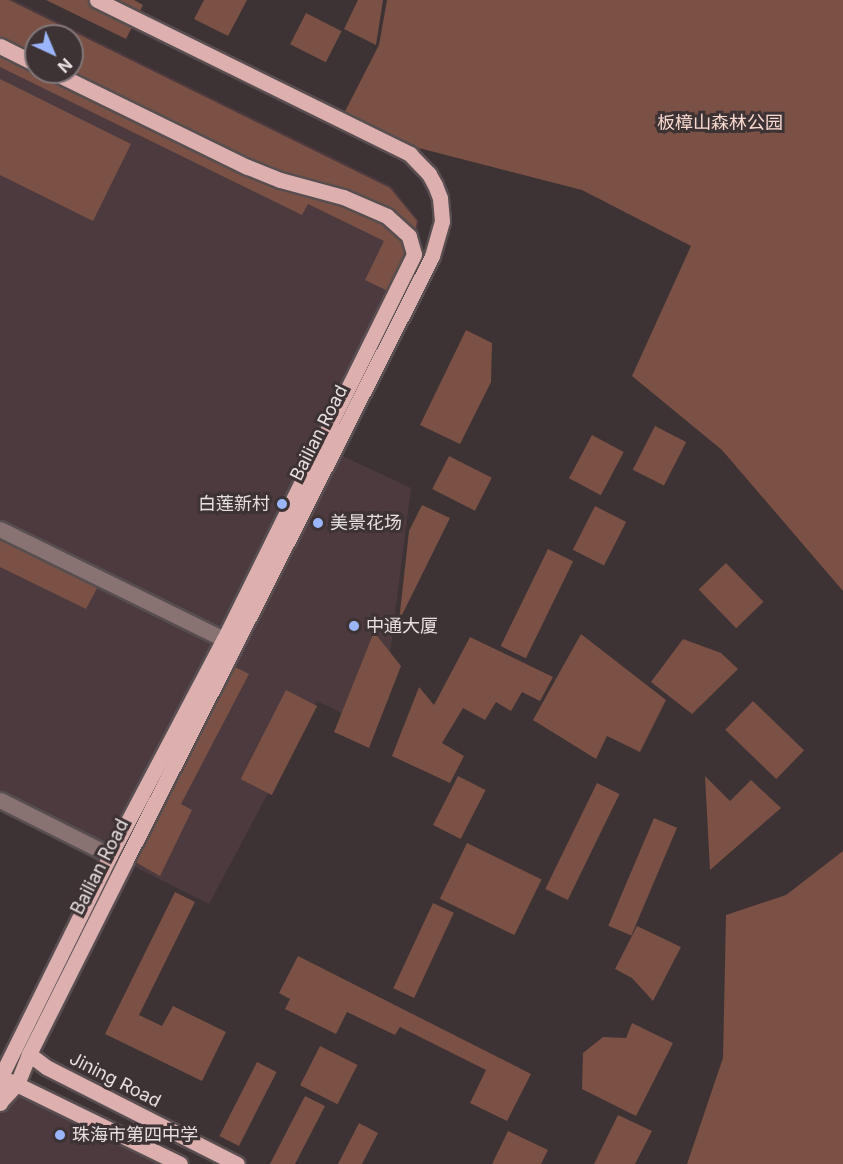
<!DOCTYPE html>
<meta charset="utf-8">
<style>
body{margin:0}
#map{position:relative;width:843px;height:1164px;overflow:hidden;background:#3d3234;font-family:Inter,"Noto Sans SC",sans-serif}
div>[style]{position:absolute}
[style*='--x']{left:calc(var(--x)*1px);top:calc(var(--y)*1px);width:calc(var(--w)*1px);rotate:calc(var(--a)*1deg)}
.built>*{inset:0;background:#4c3a3f}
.green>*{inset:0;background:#7a5144;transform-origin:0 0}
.roads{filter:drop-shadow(2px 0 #584e50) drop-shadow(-2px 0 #584e50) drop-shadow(0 2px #584e50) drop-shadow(0 -2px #584e50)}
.minor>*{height:15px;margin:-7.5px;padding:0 7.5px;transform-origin:7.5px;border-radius:7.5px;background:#897372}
.major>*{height:15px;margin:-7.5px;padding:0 7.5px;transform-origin:7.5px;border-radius:7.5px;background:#ddb0af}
.dots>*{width:16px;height:16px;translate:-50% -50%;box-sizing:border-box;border:3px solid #3d3234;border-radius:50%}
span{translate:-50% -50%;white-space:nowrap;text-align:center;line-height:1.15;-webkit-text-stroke:6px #3d3234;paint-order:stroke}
.park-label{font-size:18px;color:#f8d9cf}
.street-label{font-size:18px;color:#e6dfe0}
.poi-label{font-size:18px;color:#e6dfe0}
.right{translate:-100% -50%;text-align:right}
.left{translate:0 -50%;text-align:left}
.north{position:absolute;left:24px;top:24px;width:60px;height:60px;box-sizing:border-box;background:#3d3234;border:2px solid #817779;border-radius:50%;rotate:136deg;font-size:16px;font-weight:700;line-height:24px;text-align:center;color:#e6dfe0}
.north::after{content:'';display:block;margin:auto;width:21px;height:27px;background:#9bb5fd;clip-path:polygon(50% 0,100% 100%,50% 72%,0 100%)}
</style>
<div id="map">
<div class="built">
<i style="clip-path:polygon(evenodd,0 0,14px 0,391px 186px,419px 221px,414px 259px,110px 855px,0 800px,0 0,36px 36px,72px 36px,72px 72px,36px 72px,36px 36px)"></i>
<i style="clip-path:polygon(332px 451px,411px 488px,389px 661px,358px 721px,317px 701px,209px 904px,125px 862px)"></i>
<i style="clip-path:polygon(17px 1085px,178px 1164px,0 1164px,0 1106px)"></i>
</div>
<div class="green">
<i style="clip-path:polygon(evenodd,0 0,9px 0,390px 188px,417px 221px,410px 259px,392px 293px,365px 280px,384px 241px,308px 204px,302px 215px,0 67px,0 0,36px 36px,72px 36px,72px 72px,36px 72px,36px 36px)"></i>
<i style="clip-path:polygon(46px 0,134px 0,143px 5px,126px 39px)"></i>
<i style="clip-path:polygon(204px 0,247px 0,228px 36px,194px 19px)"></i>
<i style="clip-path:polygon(358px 0,383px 0,376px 45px,344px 29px)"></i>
<i style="clip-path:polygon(387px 0,843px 0,843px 591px,722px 450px,632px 376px,691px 246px,582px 190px,337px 127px,379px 45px)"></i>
<i style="left:306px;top:13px;width:40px;height:35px;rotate:27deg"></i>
<i style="clip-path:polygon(0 79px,131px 144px,93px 221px,0 175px)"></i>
<i style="clip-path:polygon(466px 330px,492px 343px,491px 382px,460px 444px,420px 425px)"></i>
<i style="left:655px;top:426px;width:35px;height:49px;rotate:27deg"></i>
<i style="left:592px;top:435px;width:36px;height:49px;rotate:28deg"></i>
<i style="left:449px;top:456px;width:48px;height:37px;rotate:27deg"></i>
<i style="clip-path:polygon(422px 505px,450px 518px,399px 621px,409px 531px)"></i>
<i style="left:595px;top:506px;width:35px;height:49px;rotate:27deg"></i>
<i style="clip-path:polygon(0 526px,103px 577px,86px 609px,0 567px)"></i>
<i style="left:548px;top:549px;width:28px;height:108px;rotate:26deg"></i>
<i style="left:726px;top:563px;width:54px;height:38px;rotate:46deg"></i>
<i style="clip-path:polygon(374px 632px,401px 666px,369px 748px,334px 732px)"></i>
<i style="clip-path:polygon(581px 634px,666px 700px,640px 752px,607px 736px,596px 759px,533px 720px)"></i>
<i style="clip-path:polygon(470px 637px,553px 677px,540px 701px,522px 692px,511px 711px,496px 702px,485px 720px,463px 708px,442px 743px,464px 756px,450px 783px,392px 756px,419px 687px,434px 705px)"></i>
<i style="clip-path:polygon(683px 639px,721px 653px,738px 669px,692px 714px,651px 682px)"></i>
<i style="clip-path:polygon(229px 664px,249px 674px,181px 804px,192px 810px,160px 876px,130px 859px)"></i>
<i style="left:286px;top:690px;width:35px;height:100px;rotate:27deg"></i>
<i style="left:753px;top:701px;width:71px;height:40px;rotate:44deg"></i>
<i style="left:458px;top:776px;width:31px;height:55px;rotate:27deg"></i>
<i style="clip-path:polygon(705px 776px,730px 801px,751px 780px,781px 808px,710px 870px)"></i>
<i style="left:597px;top:783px;width:25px;height:118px;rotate:26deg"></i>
<i style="left:654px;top:818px;width:25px;height:117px;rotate:23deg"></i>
<i style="left:467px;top:843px;width:83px;height:62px;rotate:26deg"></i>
<i style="clip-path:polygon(843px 851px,843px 1164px,687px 1164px,723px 1058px,726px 915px,786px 895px)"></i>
<i style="clip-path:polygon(175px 892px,195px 902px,139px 1015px,162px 1026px,173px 1006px,226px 1032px,202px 1081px,105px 1034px)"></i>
<i style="left:433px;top:903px;width:23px;height:94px;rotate:25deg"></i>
<i style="clip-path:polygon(637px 926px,681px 947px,653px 1001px,632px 978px,615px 969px)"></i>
<i style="clip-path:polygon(298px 956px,531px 1074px,507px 1121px,470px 1103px,486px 1070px,400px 1027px,395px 1035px,347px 1012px,336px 1034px,285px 1009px,290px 999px,279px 993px)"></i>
<i style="clip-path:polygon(632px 1023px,673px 1043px,636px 1116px,582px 1089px,583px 1053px,603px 1037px,626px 1038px)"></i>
<i style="left:320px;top:1046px;width:42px;height:44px;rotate:27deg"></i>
<i style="left:257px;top:1062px;width:22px;height:83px;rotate:27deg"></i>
<i style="clip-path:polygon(305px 1096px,325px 1106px,295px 1164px,270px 1164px)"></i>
<i style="clip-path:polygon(618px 1115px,652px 1131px,635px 1164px,594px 1164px)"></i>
<i style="clip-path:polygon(359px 1123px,378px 1133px,362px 1164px,338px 1164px)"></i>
<i style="clip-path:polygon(508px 1131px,548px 1150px,541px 1164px,492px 1164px)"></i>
</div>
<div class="roads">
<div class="minor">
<i style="--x:0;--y:529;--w:250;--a:26.2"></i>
<i style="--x:0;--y:800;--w:123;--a:26.6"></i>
</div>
<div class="major">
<i style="--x:0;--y:46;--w:40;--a:26.6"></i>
<i style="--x:29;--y:1054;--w:21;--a:37"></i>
<i style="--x:46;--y:1067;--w:214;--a:26.9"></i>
<i style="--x:10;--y:1081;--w:189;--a:26"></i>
<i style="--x:0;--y:1102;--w:25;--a:-47"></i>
<i style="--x:17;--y:1084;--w:32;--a:-68"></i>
<i style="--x:29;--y:1054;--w:215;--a:-63.4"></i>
<i style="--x:125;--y:862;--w:679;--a:-63.13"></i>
<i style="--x:432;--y:256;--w:36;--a:-74"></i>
<i style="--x:442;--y:221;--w:23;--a:-95"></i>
<i style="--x:440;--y:198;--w:14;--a:-111"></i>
<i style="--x:435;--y:185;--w:13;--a:-119"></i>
<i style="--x:429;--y:174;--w:28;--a:-134"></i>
<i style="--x:410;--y:154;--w:349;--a:-153.8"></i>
<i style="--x:0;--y:1103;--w:27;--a:-88"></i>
<i style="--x:1;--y:1076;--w:246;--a:-63.7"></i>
<i style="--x:110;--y:855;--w:244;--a:-62.2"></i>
<i style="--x:224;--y:639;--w:429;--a:-63.7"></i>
<i style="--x:414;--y:254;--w:19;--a:-106"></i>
<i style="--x:409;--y:236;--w:30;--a:-138"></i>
<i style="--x:387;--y:216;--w:48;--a:-156.6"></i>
<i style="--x:343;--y:197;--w:65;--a:-164.9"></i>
<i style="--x:280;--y:180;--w:35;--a:-158"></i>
<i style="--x:247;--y:167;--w:216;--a:-153.9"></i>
</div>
</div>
<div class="dots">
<i style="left:282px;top:504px;background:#9bb5fd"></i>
<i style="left:318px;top:523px;background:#9bb5fd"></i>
<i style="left:354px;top:626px;background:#9bb5fd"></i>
<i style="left:60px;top:1135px;background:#9bb5fd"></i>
</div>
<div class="park-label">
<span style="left:720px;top:123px">板樟山森林公园</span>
</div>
<div class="street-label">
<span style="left:319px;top:433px;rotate:-63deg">Bailian Road</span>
<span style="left:100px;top:867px;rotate:-63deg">Bailian Road</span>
<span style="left:115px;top:1080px;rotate:27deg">Jining Road</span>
</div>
<div class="poi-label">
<span class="right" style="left:270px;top:504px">白莲新村</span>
<span class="left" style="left:330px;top:523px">美景花场</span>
<span class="left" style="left:366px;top:626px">中通大厦</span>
<span class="left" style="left:72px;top:1135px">珠海市第四中学</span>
</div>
<div class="north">N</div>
</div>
